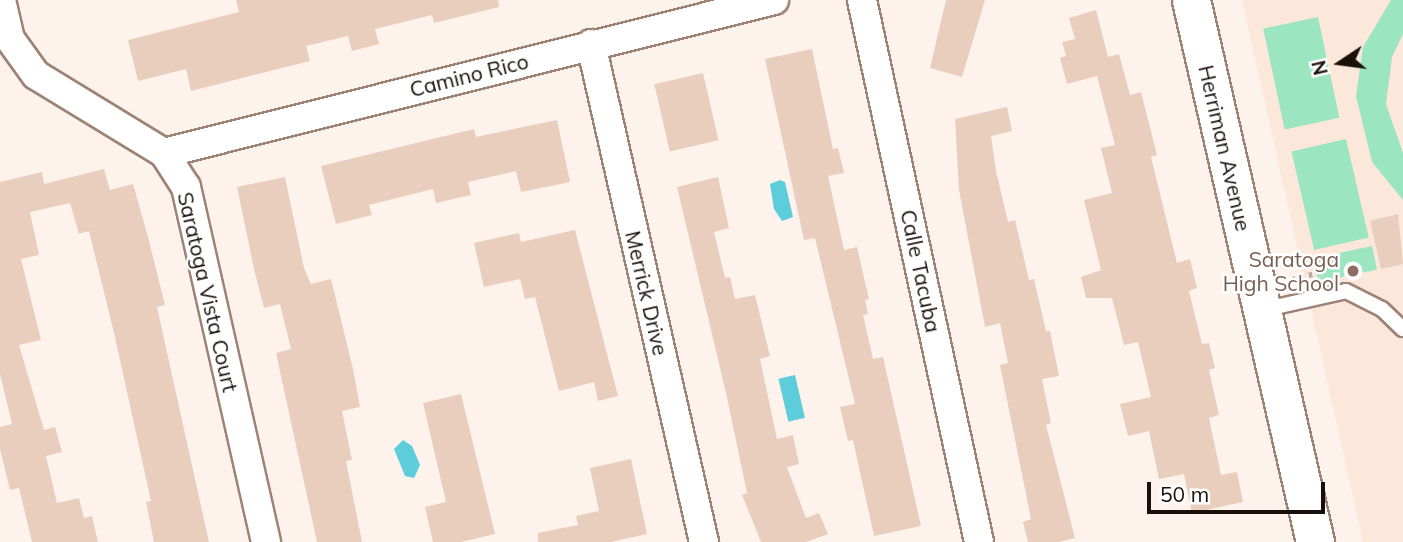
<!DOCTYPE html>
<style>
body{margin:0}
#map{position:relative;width:1403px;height:542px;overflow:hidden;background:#fdf2ec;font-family:Mulish,sans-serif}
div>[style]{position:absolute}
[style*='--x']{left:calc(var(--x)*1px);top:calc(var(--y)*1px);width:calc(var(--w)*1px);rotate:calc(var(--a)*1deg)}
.built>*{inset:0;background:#fce7db}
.green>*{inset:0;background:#9be5c0;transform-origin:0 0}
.water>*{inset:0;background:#5dcddc;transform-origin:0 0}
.building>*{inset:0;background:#e9cebe;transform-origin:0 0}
.path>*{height:4.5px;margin-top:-2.25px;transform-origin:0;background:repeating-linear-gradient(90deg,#b5aba5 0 3.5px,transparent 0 8.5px)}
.roads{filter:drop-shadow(2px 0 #9d8375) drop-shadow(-2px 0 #9d8375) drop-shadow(0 2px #9d8375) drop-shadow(0 -2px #9d8375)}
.service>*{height:14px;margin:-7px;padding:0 7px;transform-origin:7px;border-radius:7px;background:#fff}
.minor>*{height:28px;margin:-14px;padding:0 14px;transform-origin:14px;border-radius:14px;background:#fff}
.tertiary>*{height:37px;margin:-18.5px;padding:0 18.5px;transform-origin:18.5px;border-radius:18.5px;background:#fff}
.dots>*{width:19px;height:19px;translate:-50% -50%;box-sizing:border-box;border:4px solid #fff;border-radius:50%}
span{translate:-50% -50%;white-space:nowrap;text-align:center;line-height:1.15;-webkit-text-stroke:5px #fff;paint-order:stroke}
.street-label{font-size:21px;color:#19100b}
.education-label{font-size:21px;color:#785e54}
.right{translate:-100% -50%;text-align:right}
.north{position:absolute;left:1305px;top:28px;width:70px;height:70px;-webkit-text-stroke:5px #fff;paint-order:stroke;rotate:257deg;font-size:19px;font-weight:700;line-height:28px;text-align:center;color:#19100b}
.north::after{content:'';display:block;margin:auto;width:24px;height:32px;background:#19100b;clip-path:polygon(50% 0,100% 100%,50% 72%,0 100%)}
.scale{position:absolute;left:1147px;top:482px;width:178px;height:32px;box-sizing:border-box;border:4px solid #19100b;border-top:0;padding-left:9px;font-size:21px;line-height:24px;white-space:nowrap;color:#19100b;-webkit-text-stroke:5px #fff;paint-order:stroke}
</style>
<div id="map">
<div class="built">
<i style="clip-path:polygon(1242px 0,1403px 0,1403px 542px,1363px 542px)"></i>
</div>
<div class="green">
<i style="clip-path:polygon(1391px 0,1403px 0,1403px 34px,1392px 57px,1386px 104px,1403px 153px,1403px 200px,1372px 162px,1356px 96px,1363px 47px)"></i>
<i style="left:1318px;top:17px;width:103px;height:56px;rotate:78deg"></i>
<i style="left:1346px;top:139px;width:101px;height:56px;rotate:77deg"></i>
<i style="left:1372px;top:246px;width:24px;height:60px;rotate:78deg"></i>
</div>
<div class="water">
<i style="clip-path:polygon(780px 180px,785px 182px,793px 217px,782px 221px,774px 209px,770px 184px)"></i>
<i style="left:795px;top:375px;width:44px;height:17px;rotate:77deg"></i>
<i style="clip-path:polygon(403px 440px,412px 446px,420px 465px,414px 478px,405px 476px,394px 449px)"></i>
</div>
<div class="building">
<i style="clip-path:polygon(236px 0,498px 0,499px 7px,434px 23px,432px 15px,375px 29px,379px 44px,352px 51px,348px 36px,306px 46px,310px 61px,191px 91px,186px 69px,138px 81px,128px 40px,239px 12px)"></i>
<i style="clip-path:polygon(946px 0,985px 0,962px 77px,930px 68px)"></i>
<i style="clip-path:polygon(1096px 10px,1108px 57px,1119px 54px,1130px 95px,1141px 92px,1157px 155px,1151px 157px,1177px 263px,1190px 259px,1197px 288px,1189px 291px,1202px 344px,1209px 343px,1215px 368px,1209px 370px,1219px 415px,1209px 418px,1221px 475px,1237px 472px,1243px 502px,1192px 513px,1184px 474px,1159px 479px,1149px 431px,1128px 436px,1120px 404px,1151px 397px,1138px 342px,1124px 345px,1112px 298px,1086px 298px,1081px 277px,1101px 270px,1084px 200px,1112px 193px,1101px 148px,1115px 145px,1097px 76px,1067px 84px,1060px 58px,1066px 56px,1062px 42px,1075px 39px,1069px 18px)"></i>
<i style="clip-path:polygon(812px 49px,833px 149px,838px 148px,844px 173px,828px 176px,844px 250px,857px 247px,869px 299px,865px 300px,868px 314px,863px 315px,873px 359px,883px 357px,921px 526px,874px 536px,853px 440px,848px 441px,840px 407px,855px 404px,815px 238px,804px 240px,765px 59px)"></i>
<i style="left:703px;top:73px;width:69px;height:50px;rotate:77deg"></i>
<i style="clip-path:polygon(1007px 107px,1012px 131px,991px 136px,996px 171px,1008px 222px,1015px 220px,1029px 280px,1034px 279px,1046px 331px,1050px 331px,1059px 376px,1042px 379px,1051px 423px,1046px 425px,1075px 538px,1059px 542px,1028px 542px,1023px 522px,1031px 519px,1000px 365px,1008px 363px,1000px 323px,985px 327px,959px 190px,955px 119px)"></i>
<i style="clip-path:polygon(557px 120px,570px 182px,521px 192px,516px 171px,468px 182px,471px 195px,436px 203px,433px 189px,369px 205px,372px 215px,336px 224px,321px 166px,474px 129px,476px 137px)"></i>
<i style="clip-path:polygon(104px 169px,110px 190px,133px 184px,148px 237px,165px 305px,157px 307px,209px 542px,154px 542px,146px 502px,151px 501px,114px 333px,89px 231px,79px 234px,70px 203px,30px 212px,39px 255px,21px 259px,41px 340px,19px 345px,44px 430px,55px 427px,62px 452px,46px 456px,57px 503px,79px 498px,84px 518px,92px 516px,98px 542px,32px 542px,19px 488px,10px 490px,0 449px,0 427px,12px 424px,0 374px,0 182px,42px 172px,44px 184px)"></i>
<i style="clip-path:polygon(285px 177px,304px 268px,311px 284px,331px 279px,353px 369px,360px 407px,342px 411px,352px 460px,346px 461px,362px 542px,317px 542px,276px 353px,291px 349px,280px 304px,264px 308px,254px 269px,237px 187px)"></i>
<i style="clip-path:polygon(718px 177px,729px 228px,714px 232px,725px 278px,730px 277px,735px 299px,755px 295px,770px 356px,760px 359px,777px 439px,793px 435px,799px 464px,787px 467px,806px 518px,819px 513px,828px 534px,806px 542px,761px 542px,742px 495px,747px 493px,726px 393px,677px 187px)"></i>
<i style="clip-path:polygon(1398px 214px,1403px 264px,1381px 269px,1370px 221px)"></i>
<i style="clip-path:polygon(575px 230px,618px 396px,598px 401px,594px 382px,559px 391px,535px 297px,525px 299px,520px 279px,484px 287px,474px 243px,519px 233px,521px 242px)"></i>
<i style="clip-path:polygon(461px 394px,495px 534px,461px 542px,433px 542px,425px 507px,446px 502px,423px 403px)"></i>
<i style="clip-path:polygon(631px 459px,647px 534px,611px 542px,538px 542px,538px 533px,578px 525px,576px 516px,599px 511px,590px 468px)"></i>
</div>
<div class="path">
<i style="--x:1284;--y:281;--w:33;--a:-14"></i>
</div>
<div class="roads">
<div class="service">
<i style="--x:1262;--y:310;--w:86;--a:-12.7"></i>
<i style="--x:1346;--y:291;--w:40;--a:26.6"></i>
<i style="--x:1382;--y:309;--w:29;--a:44"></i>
</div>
<div class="minor">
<i style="--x:1;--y:0;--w:40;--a:77"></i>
<i style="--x:10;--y:39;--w:44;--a:54.2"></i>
<i style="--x:36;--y:75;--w:150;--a:31.4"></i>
<i style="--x:164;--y:153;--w:40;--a:57.1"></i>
<i style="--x:186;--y:187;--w:364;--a:77.3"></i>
<i style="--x:862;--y:0;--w:554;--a:77.82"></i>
<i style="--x:591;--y:44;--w:511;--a:77.22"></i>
<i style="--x:164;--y:153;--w:629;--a:-14.08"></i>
</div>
<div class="tertiary">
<i style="--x:1191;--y:0;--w:556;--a:77.11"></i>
</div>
</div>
<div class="dots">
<i style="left:1353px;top:271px;background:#8d6e63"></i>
</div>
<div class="street-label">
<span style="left:469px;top:75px;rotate:-14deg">Camino Rico</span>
<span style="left:1225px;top:148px;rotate:77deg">Herriman Avenue</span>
<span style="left:921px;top:271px;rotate:78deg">Calle Tacuba</span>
<span style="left:208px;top:292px;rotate:77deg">Saratoga Vista Court</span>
<span style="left:647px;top:293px;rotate:77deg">Merrick Drive</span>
</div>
<div class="education-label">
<span class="right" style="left:1339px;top:271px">Saratoga<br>High School</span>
</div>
<div class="north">N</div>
<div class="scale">50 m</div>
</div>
